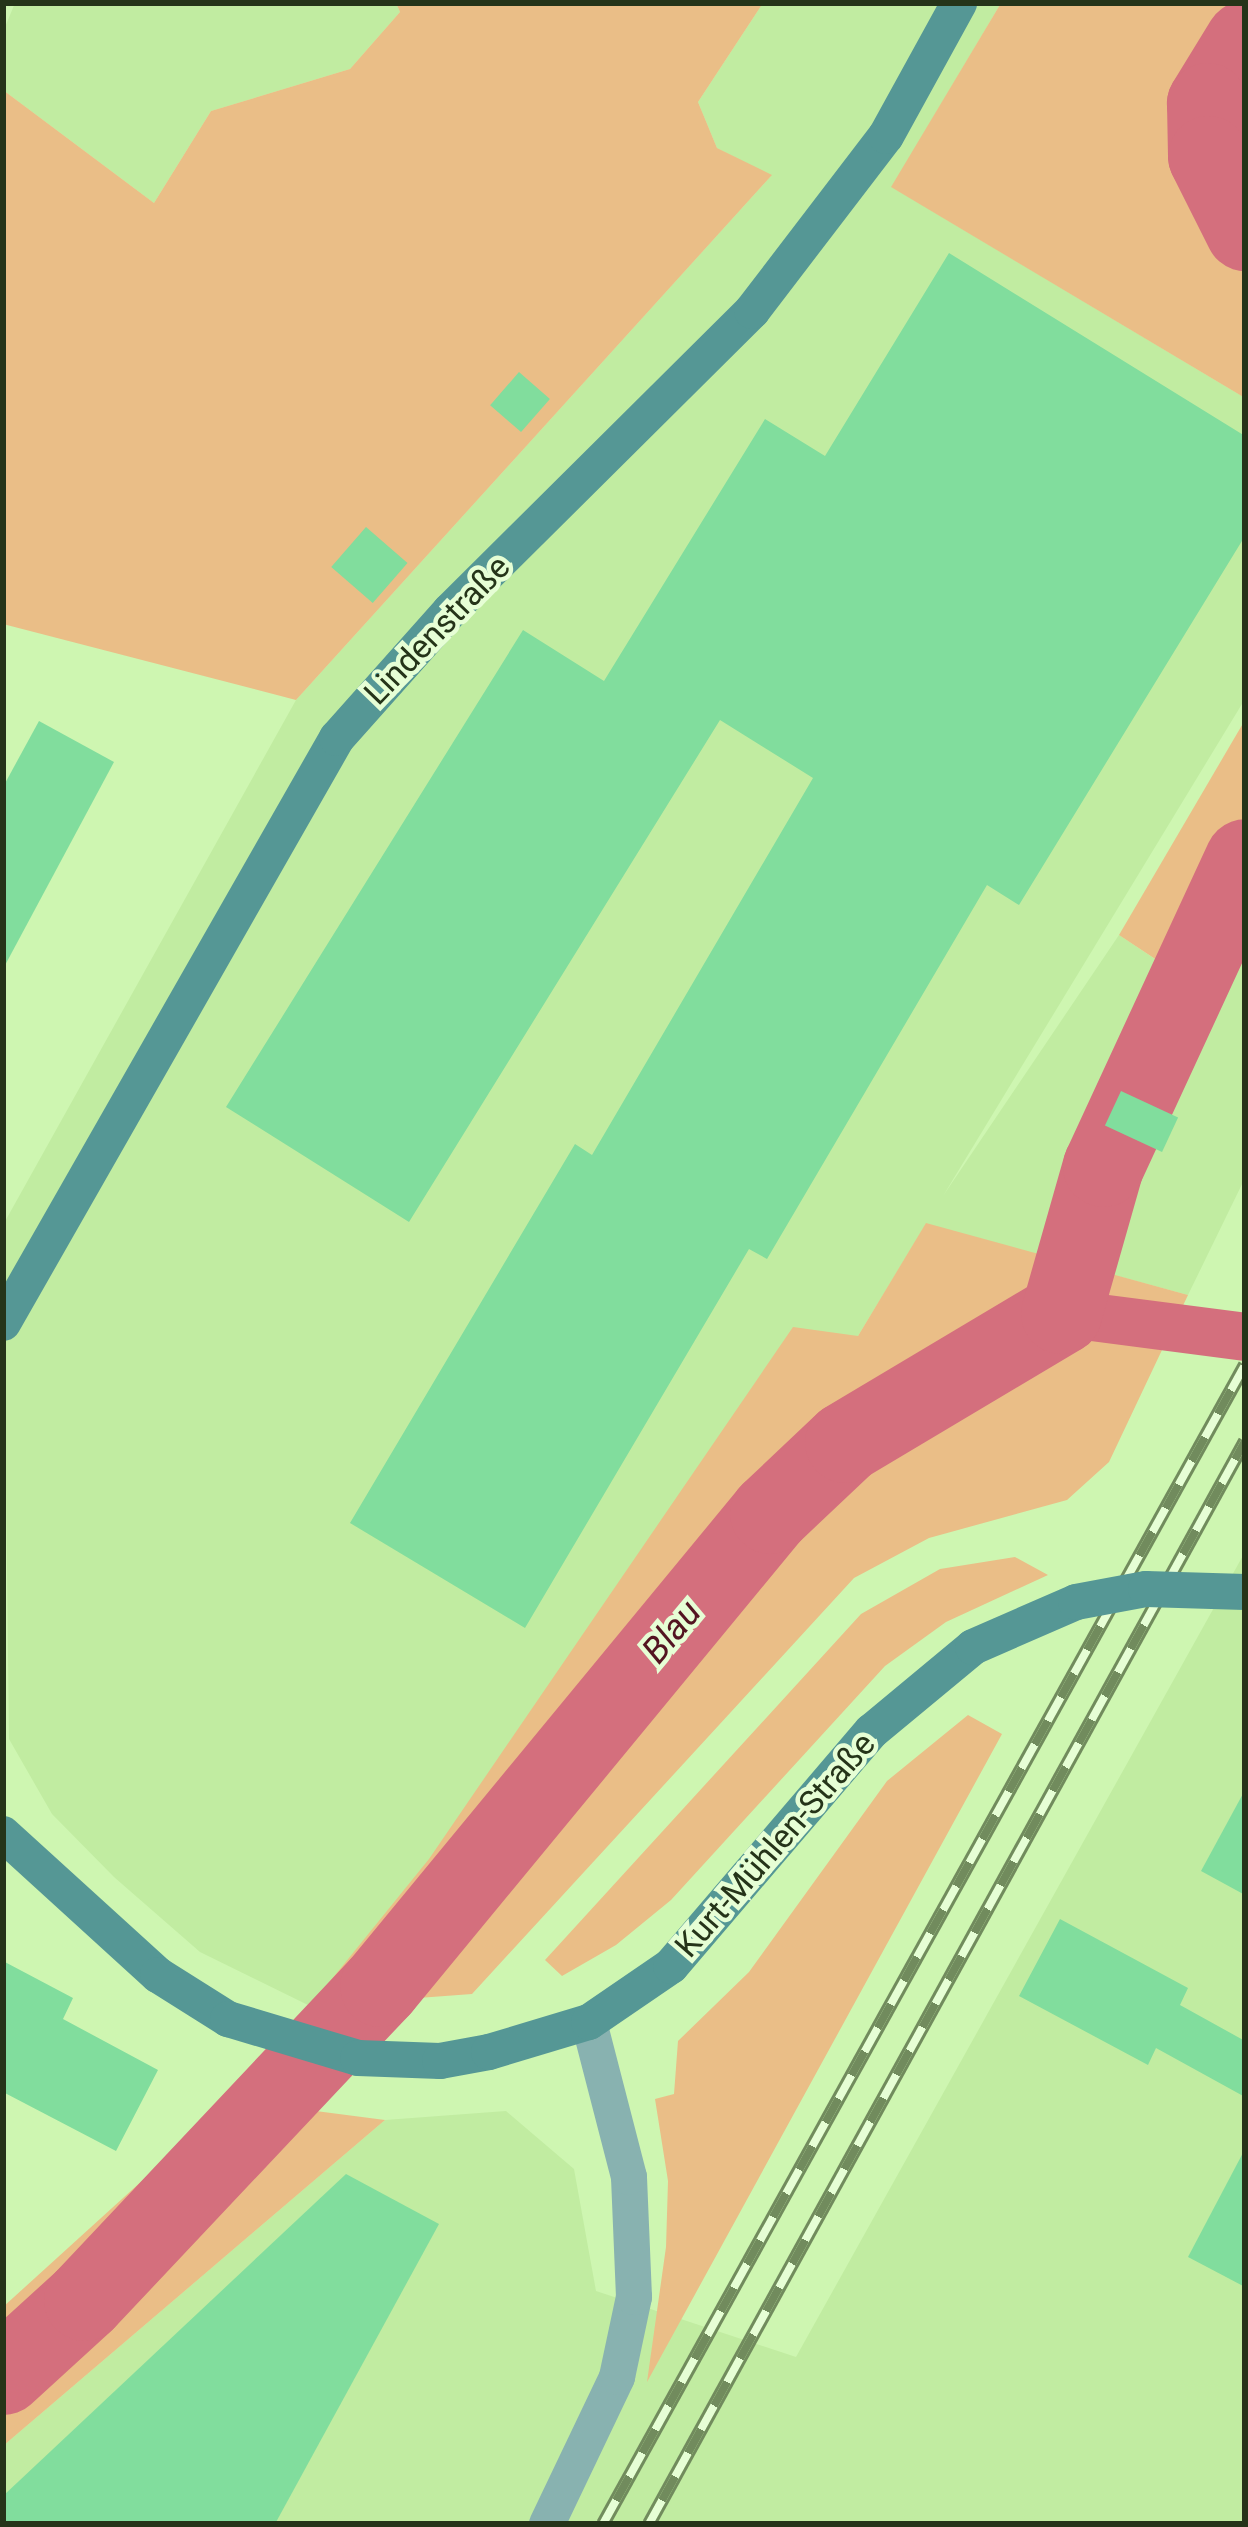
<!DOCTYPE html>
<meta charset="utf-8">
<style>
body{margin:0}
#map{position:relative;width:1248px;height:2527px;overflow:hidden;background:#cef6b1;font-family:Roboto,sans-serif}
div>[style]{position:absolute}
[style*='--x']{left:calc(var(--x)*1px);top:calc(var(--y)*1px);width:calc(var(--w)*1px);rotate:calc(var(--a)*1deg)}
.built>*{inset:0;background:#c1eca1}
.green>*{inset:0;background:#eabe87}
.canal>*{height:48px;margin:-24px;padding:0 24px;transform-origin:24px;border-radius:24px;background:#d46f7d}
.river>*{height:81px;margin:-40.5px;padding:0 40.5px;transform-origin:40.5px;border-radius:40.5px;background:#d46f7d}
.building>*{inset:0;background:#81dd9d;transform-origin:0 0}
.street>*{height:36px;margin:-18px;padding:0 18px;transform-origin:18px;border-radius:18px;background:#88b2b0}
.secondary>*{height:36px;margin:-18px;padding:0 18px;transform-origin:18px;border-radius:18px;background:#559795}
.rail>*{height:14px;margin-top:-7px;transform-origin:0;background:repeating-linear-gradient(90deg,#e6fed5 0 27px,#718b5d 0 54px);box-sizing:border-box;border-block:3px solid #718b5d}
.secondary-bridge>*{height:36px;margin:-18px;padding:0 18px;transform-origin:18px;border-radius:18px;background:#559795}
span{translate:-50% -50%;white-space:nowrap;text-align:center;line-height:1.15;-webkit-text-stroke:9px #e6fed5;paint-order:stroke}
.street-label{font-size:33px;color:#253419}
.water-label{font-size:36px;color:#531421;font-style:italic}
.frame{position:absolute;inset:0;border:6px solid #253419;pointer-events:none}
</style>
<div id="map">
<div class="built">
<i style="clip-path:polygon(15px 3px,396px 3px,400px 12px,350px 69px,211px 111px,154px 203px,3px 90px,3px 32px)"></i>
<i style="clip-path:polygon(763px 3px,1001px 3px,892px 187px,1245px 398px,1245px 699px,943px 1196px,1119px 935px,1213px 998px,1245px 926px,1245px 1178px,1188px 1295px,926px 1224px,858px 1336px,310px 2006px,200px 1952px,114px 1877px,52px 1814px,9px 1739px,3px 1225px,296px 700px,771px 176px,717px 148px,698px 102px)"></i>
<i style="clip-path:polygon(1245px 1552px,1245px 2524px,3px 2524px,3px 2446px,385px 2120px,506px 2111px,574px 2169px,596px 2291px,796px 2357px)"></i>
</div>
<div class="green">
<i style="clip-path:polygon(396px 3px,763px 3px,698px 102px,717px 148px,772px 175px,296px 700px,3px 624px,3px 90px,154px 203px,211px 111px,350px 69px,400px 12px)"></i>
<i style="clip-path:polygon(1001px 3px,1245px 3px,1245px 398px,891px 187px)"></i>
<i style="clip-path:polygon(1245px 720px,1245px 926px,1214px 998px,1119px 935px)"></i>
<i style="clip-path:polygon(926px 1223px,1188px 1295px,1109px 1462px,1067px 1500px,929px 1538px,854px 1578px,472px 1994px,310px 2006px,429px 1859px,793px 1327px,858px 1336px)"></i>
<i style="clip-path:polygon(1015px 1557px,1048px 1575px,946px 1622px,885px 1666px,671px 1900px,616px 1945px,562px 1976px,545px 1960px,861px 1614px,940px 1569px)"></i>
<i style="clip-path:polygon(968px 1715px,1002px 1734px,647px 2382px,666px 2247px,668px 2181px,655px 2099px,674px 2094px,678px 2041px,749px 1972px,887px 1781px)"></i>
<i style="clip-path:polygon(242px 2090px,308px 2110px,385px 2120px,3px 2446px,3px 2307px)"></i>
</div>
<div class="canal">
<i style="--x:1061;--y:1313;--w:186;--a:7.4"></i>
</div>
<div class="river">
<i style="--x:1245;--y:41;--w:73;--a:121.5"></i>
<i style="--x:1207;--y:103;--w:53;--a:88.9"></i>
<i style="--x:1208;--y:156;--w:83;--a:63.4"></i>
<i style="--x:3;--y:2374;--w:110;--a:-42.4"></i>
<i style="--x:84;--y:2300;--w:432;--a:-46.7"></i>
<i style="--x:380;--y:1986;--w:613;--a:-50.49"></i>
<i style="--x:770;--y:1513;--w:103;--a:-43.4"></i>
<i style="--x:845;--y:1442;--w:252;--a:-30.8"></i>
<i style="--x:1061;--y:1313;--w:153;--a:-74.1"></i>
<i style="--x:1103;--y:1166;--w:338;--a:-65.2"></i>
</div>
<div class="building">
<i style="clip-path:polygon(949px 253px,1245px 436px,1245px 536px,1019px 905px,987px 885px,767px 1259px,749px 1249px,525px 1628px,350px 1523px,575px 1144px,592px 1155px,813px 778px,720px 720px,409px 1222px,226px 1107px,523px 630px,604px 681px,765px 419px,825px 456px)"></i>
<i style="left:519px;top:372px;width:41px;height:44px;rotate:41deg"></i>
<i style="left:366px;top:527px;width:55px;height:53px;rotate:41deg"></i>
<i style="clip-path:polygon(39px 721px,114px 762px,3px 969px,3px 787px)"></i>
<i style="left:1121px;top:1091px;width:63px;height:38px;rotate:25deg"></i>
<i style="clip-path:polygon(1245px 1790px,1245px 1895px,1201px 1871px)"></i>
<i style="clip-path:polygon(1060px 1919px,1188px 1988px,1180px 2005px,1245px 2041px,1245px 2097px,1156px 2048px,1148px 2065px,1019px 1996px)"></i>
<i style="clip-path:polygon(3px 1961px,73px 1998px,63px 2019px,158px 2070px,116px 2151px,3px 2092px)"></i>
<i style="clip-path:polygon(1245px 2149px,1245px 2287px,1188px 2257px)"></i>
<i style="clip-path:polygon(346px 2174px,439px 2224px,275px 2524px,3px 2524px,3px 2496px)"></i>
</div>
<div class="street">
<i style="--x:547;--y:2524;--w:163;--a:-64.5"></i>
<i style="--x:617;--y:2377;--w:82;--a:-78"></i>
<i style="--x:634;--y:2297;--w:120;--a:-92.4"></i>
<i style="--x:629;--y:2177;--w:160;--a:-104.5"></i>
</div>
<div class="secondary">
<i style="--x:3;--y:1323;--w:674;--a:-60.28"></i>
<i style="--x:337;--y:738;--w:170;--a:-48.3"></i>
<i style="--x:450;--y:611;--w:426;--a:-44.8"></i>
<i style="--x:752;--y:311;--w:220;--a:-52.6"></i>
<i style="--x:886;--y:136;--w:152;--a:-61.2"></i>
<i style="--x:3;--y:1834;--w:210;--a:42.3"></i>
<i style="--x:158;--y:1975;--w:83;--a:32.2"></i>
<i style="--x:228;--y:2019;--w:136;--a:16.7"></i>
<i style="--x:358;--y:2058;--w:82;--a:2.1"></i>
<i style="--x:440;--y:2061;--w:50;--a:-10.4"></i>
<i style="--x:489;--y:2052;--w:104;--a:-16.7"></i>
<i style="--x:589;--y:2022;--w:99;--a:-34.3"></i>
<i style="--x:671;--y:1966;--w:309;--a:-49.5"></i>
<i style="--x:872;--y:1731;--w:131;--a:-39.7"></i>
</div>
<div class="rail">
<i style="--x:603;--y:2524;--w:1325;--a:-61.02"></i>
<i style="--x:649;--y:2524;--w:1236;--a:-61.17"></i>
</div>
<div class="secondary-bridge">
<i style="--x:973;--y:1647;--w:112;--a:-23.6"></i>
<i style="--x:1076;--y:1602;--w:71;--a:-10.5"></i>
<i style="--x:1146;--y:1589;--w:99;--a:1.7"></i>
</div>
<div class="street-label">
<span style="left:437px;top:630px;rotate:-46deg">Lindenstraße</span>
<span style="left:775px;top:1845px;rotate:-49deg">Kurt-Mühlen-Straße</span>
</div>
<div class="water-label">
<span style="left:672px;top:1632px;rotate:-50deg">Blau</span>
</div>
<div class="frame"></div>
</div>
